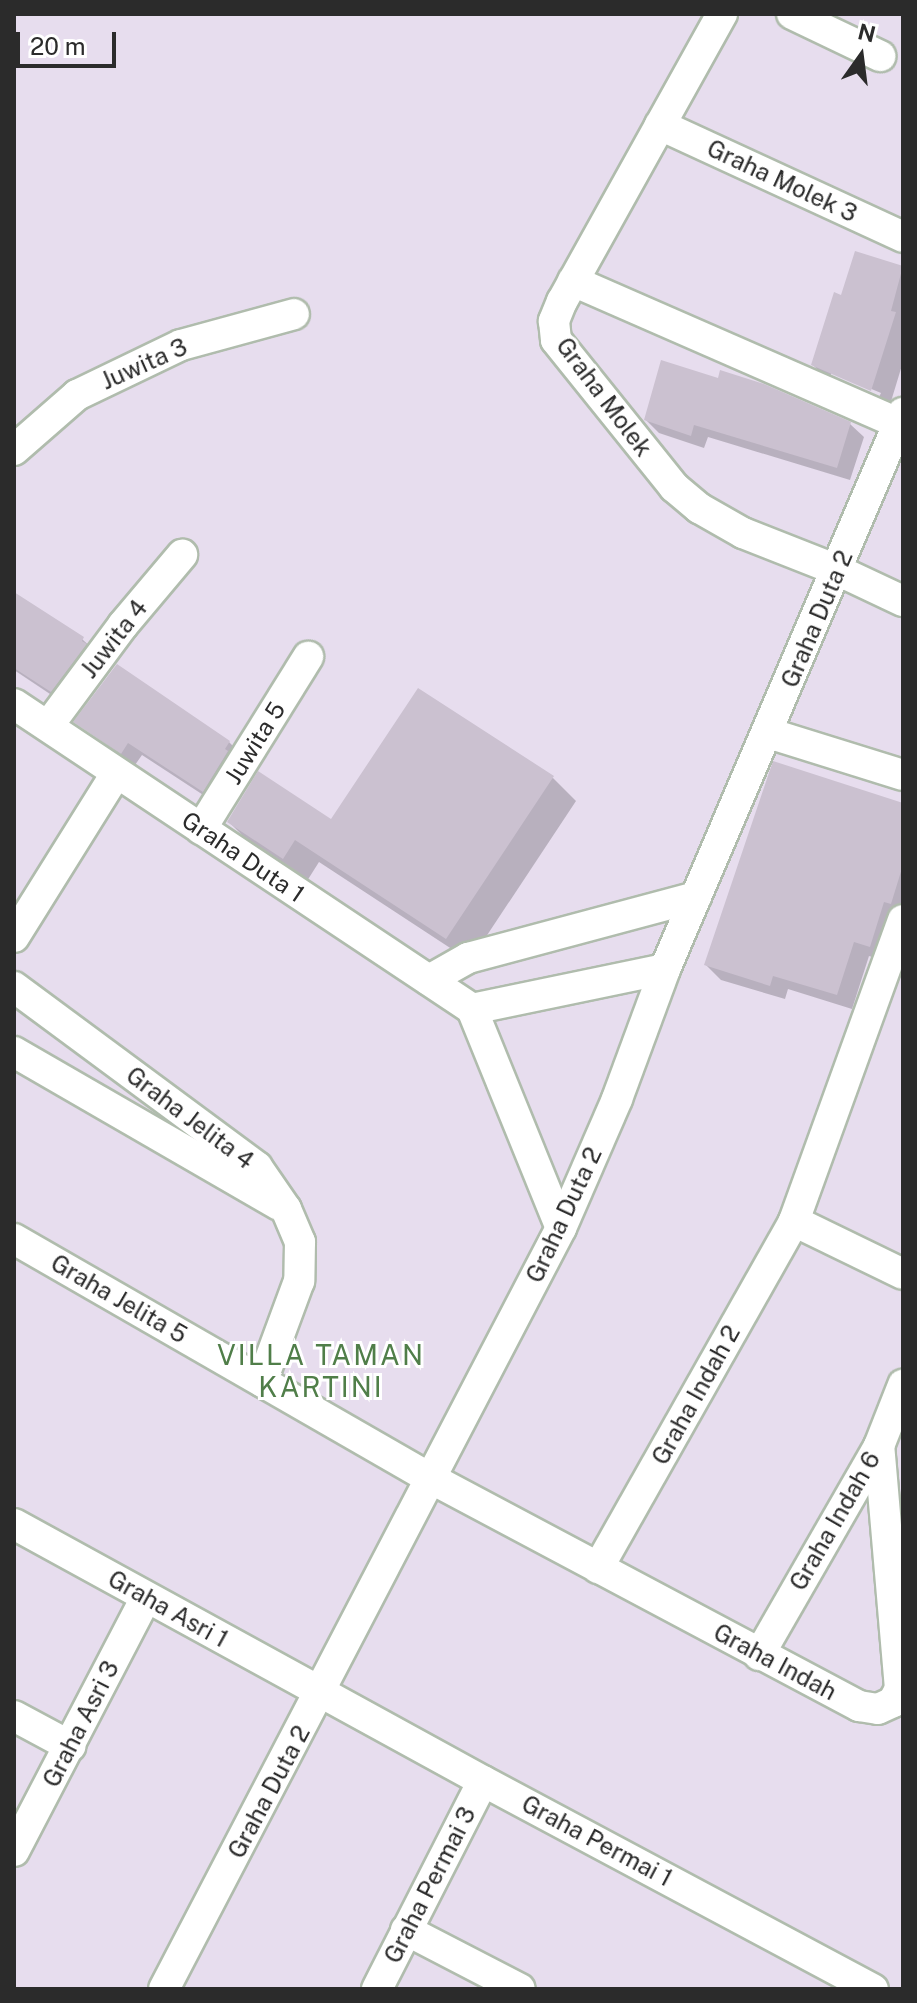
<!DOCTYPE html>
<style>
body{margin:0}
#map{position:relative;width:917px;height:2003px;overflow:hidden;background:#e7ddee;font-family:"Public Sans",sans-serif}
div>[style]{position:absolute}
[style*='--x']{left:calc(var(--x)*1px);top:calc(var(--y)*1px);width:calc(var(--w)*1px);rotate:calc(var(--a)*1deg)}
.shadow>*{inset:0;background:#0003}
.building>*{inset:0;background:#cbc1d0}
.roads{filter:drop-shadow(2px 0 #b0bcad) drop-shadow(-2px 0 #b0bcad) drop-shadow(0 2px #b0bcad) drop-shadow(0 -2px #b0bcad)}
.minor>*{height:30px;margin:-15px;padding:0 15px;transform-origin:15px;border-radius:15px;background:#fff}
span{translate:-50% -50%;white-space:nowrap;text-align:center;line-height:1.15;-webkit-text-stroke:6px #fff;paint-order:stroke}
.street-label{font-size:24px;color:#2b2b2b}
.quarter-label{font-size:28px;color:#507e49;letter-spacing:2px}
.frame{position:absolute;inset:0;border:16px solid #2b2b2b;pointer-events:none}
.north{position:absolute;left:821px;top:16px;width:80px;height:80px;-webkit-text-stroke:6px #fff;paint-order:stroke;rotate:14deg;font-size:22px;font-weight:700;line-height:32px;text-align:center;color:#2b2b2b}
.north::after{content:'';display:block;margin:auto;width:28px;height:36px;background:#2b2b2b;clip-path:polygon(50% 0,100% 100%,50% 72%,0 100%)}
.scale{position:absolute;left:16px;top:32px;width:100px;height:36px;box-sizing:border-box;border:4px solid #2b2b2b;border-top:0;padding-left:10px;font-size:24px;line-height:28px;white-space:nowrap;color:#2b2b2b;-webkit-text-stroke:6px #fff;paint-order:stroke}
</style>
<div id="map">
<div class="shadow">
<i style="clip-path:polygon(evenodd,856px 254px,903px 268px,903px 362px,889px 408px,831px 383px,813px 365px,843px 297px,856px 254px,831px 372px,881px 393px,879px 397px,831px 376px,831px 372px)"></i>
<i style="clip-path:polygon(646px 420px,850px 424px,864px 437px,850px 480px,708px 437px,704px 448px,659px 433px)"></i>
<i style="clip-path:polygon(14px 602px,82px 639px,96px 652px,65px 704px,14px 670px)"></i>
<i style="clip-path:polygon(76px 722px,229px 742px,242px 755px,217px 804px,142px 755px,135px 765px)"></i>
<i style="clip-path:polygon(553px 778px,576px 801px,470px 961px,319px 862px,307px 881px,252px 845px,229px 822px,332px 821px)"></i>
<i style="clip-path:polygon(903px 805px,903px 917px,885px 961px,869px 956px,852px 1009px,788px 989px,785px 999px,721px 980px,706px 965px)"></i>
</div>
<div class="building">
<i style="clip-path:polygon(855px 251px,903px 266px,891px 311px,896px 312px,871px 391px,811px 365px,834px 292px,841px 295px)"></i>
<i style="clip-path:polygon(661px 360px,718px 378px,720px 370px,764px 384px,851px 422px,837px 468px,694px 425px,691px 436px,644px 420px)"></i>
<i style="clip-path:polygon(14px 592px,84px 637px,82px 641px,87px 644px,51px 692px,14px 668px)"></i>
<i style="clip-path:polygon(117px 664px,230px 741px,225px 749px,228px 751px,203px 792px,128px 743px,121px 754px,73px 722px)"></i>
<i style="clip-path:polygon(418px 688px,554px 776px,446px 939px,295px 840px,283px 859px,227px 822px,258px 771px,331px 819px)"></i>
<i style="clip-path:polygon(773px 761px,903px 803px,903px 865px,891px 904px,884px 902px,870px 947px,854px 942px,837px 995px,773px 976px,770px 986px,704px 965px)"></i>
</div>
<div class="roads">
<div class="minor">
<i style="--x:722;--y:14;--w:329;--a:119.1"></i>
<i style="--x:562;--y:301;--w:22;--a:112"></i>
<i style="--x:554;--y:321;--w:19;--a:84"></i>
<i style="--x:556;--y:340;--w:189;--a:51.2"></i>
<i style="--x:674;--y:487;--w:33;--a:40"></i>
<i style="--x:699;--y:508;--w:51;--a:29.6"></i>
<i style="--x:743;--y:533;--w:101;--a:21.5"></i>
<i style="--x:837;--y:570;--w:73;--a:25.2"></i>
<i style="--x:792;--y:14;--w:98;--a:25.5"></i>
<i style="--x:660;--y:125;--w:268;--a:24.7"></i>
<i style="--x:573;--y:281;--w:360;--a:23.6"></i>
<i style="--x:14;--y:450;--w:84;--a:-41.1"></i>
<i style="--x:77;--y:395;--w:115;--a:-25.7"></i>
<i style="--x:181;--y:345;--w:117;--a:-15.3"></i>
<i style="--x:14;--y:704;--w:550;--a:33.66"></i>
<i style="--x:472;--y:1009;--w:236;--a:67.9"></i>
<i style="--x:48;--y:726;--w:126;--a:-53.4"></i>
<i style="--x:123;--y:625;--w:92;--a:-49.9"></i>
<i style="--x:768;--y:733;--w:141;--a:17.3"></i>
<i style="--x:201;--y:829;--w:203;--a:-58.1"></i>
<i style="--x:14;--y:937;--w:192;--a:-58"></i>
<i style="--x:429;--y:980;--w:45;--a:-29.4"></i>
<i style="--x:468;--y:958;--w:236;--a:-15"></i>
<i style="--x:14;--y:987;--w:302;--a:36.5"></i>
<i style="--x:257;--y:1167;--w:51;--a:55.4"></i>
<i style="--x:286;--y:1209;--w:36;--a:67"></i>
<i style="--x:300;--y:1242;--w:39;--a:91"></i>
<i style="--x:299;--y:1281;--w:107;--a:110.3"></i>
<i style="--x:472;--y:1009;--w:197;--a:-11.7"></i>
<i style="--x:14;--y:1052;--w:306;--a:30"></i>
<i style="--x:794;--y:1221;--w:121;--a:25.9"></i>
<i style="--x:14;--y:1239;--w:482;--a:29.9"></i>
<i style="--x:432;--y:1479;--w:484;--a:28"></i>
<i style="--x:859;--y:1706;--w:19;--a:9"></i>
<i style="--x:878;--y:1709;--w:17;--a:-25"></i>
<i style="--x:893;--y:1702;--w:15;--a:-62"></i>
<i style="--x:900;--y:1689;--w:244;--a:-94.9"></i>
<i style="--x:14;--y:1524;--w:535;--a:28.72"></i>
<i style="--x:483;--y:1781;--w:442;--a:28.1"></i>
<i style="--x:598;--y:1568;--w:399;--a:-60.5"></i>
<i style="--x:794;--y:1221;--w:320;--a:-70.1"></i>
<i style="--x:759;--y:1655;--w:241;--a:-60.1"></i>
<i style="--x:879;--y:1446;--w:66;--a:-68.5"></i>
<i style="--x:14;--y:1716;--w:64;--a:28.2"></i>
<i style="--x:14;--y:1851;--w:286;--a:-62.5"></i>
<i style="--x:406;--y:1930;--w:128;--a:27.4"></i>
<i style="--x:164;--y:1989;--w:858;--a:-62.45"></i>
<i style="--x:561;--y:1228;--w:141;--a:-66.5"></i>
<i style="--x:617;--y:1099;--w:139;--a:-69.7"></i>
<i style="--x:665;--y:969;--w:605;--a:-66.83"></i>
<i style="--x:377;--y:1989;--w:233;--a:-63"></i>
</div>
</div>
<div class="street-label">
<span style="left:782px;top:181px;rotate:25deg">Graha Molek 3</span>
<span style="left:144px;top:364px;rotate:-24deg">Juwita 3</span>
<span style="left:604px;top:397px;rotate:53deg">Graha Molek</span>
<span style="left:817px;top:619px;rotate:-67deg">Graha Duta 2</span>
<span style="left:114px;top:639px;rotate:-52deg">Juwita 4</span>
<span style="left:255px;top:743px;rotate:-58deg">Juwita 5</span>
<span style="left:243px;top:857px;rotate:34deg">Graha Duta 1</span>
<span style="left:190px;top:1118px;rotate:37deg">Graha Jelita 4</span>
<span style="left:564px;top:1215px;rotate:-65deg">Graha Duta 2</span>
<span style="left:119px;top:1299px;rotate:30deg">Graha Jelita 5</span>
<span style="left:696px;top:1395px;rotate:-61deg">Graha Indah 2</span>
<span style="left:835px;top:1521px;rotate:-60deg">Graha Indah 6</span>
<span style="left:168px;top:1609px;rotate:29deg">Graha Asri 1</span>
<span style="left:775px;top:1662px;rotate:28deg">Graha Indah</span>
<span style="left:81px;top:1724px;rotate:-63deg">Graha Asri 3</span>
<span style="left:269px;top:1792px;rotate:-62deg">Graha Duta 2</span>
<span style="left:597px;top:1841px;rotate:28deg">Graha Permai 1</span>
<span style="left:430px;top:1885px;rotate:-63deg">Graha Permai 3</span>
</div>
<div class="quarter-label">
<span style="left:321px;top:1371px">VILLA TAMAN<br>KARTINI</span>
</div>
<div class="frame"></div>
<div class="north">N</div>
<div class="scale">20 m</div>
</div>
